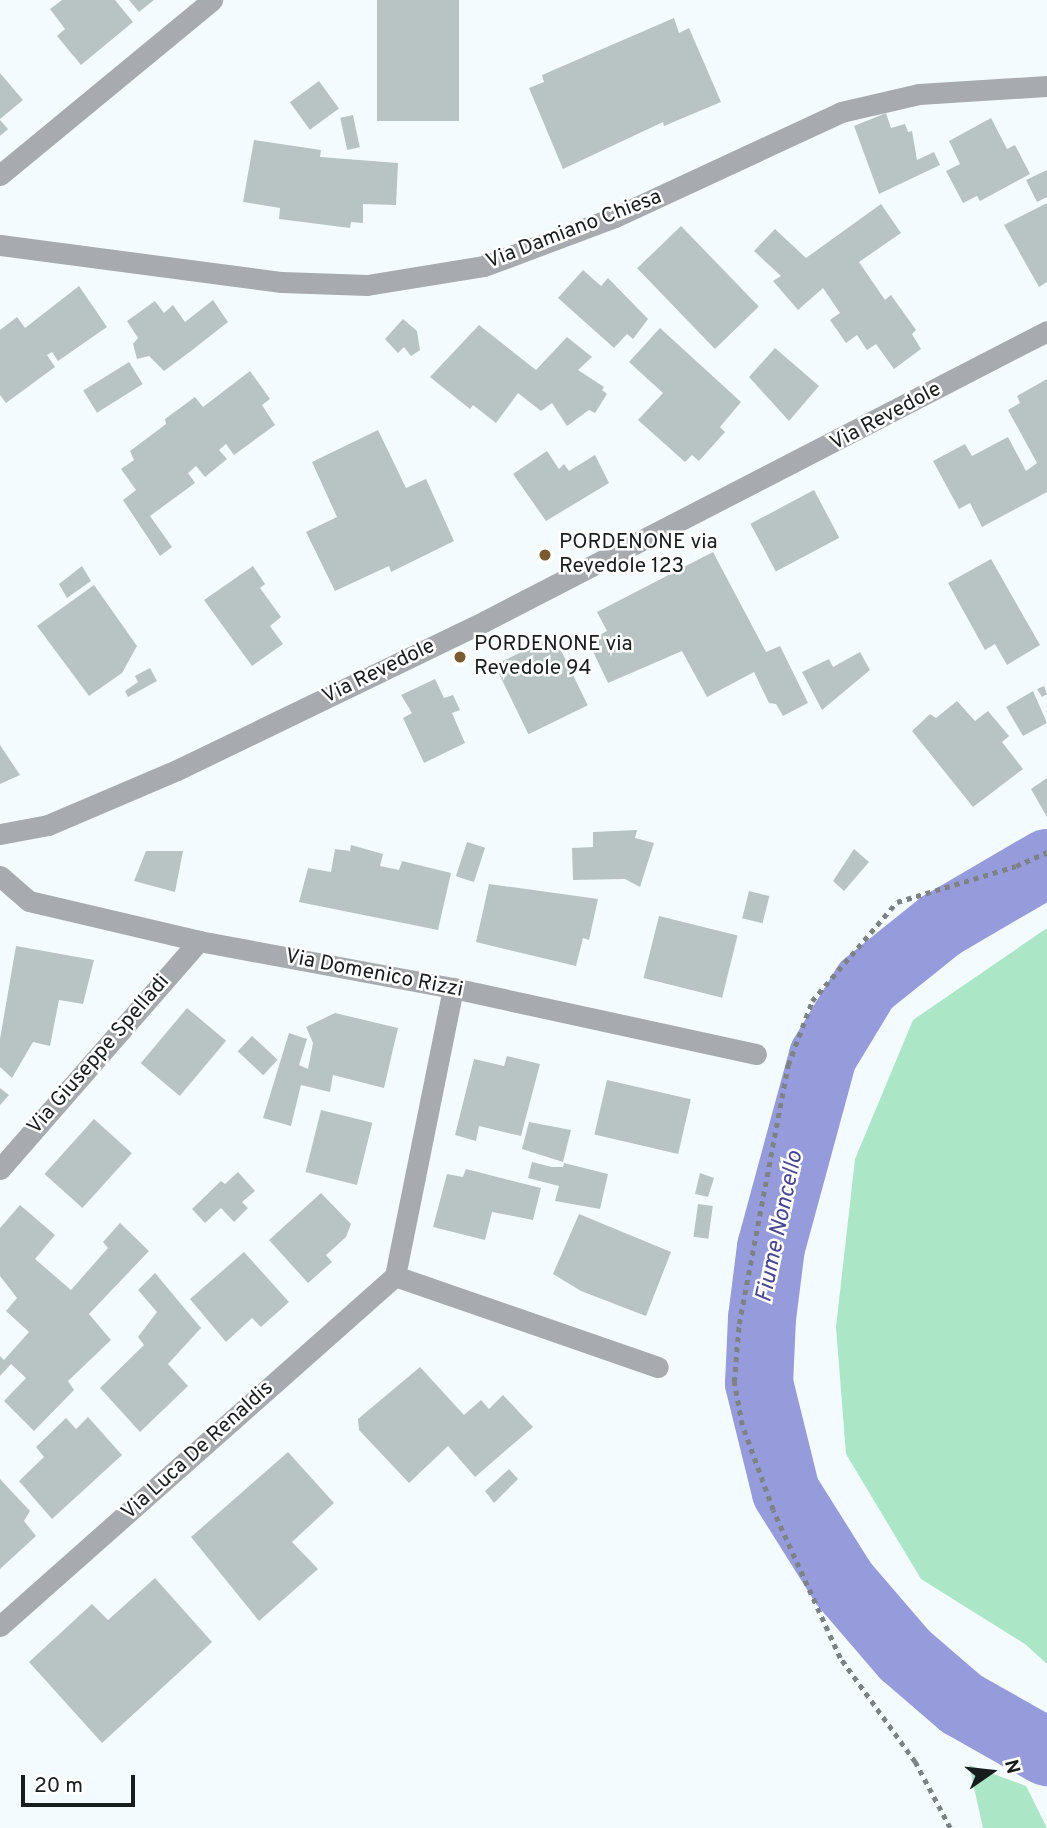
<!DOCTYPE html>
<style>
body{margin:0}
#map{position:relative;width:1047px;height:1828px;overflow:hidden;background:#f4fbfe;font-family:Overpass,sans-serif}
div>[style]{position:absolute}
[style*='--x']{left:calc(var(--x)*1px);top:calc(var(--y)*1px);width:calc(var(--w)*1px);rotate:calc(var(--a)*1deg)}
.green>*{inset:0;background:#abe7c6}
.river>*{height:68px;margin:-34px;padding:0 34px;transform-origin:34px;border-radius:34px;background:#969bdb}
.building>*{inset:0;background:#b7c4c3;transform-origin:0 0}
.path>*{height:4.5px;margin-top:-2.25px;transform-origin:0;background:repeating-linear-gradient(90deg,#7d8385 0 5px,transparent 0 10px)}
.minor>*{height:21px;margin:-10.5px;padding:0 10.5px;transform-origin:10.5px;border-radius:10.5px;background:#a7aaae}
.dots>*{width:19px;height:19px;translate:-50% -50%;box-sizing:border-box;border:4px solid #fff;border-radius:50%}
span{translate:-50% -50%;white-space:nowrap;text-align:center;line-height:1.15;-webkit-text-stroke:5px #fff;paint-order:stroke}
.street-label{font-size:21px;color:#171c1d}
.poi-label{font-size:21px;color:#171c1d}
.left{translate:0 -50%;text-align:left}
.water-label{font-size:23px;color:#454592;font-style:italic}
.north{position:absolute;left:956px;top:1737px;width:70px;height:70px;-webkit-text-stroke:5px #fff;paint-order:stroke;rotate:76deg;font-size:19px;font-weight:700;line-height:28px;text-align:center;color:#171c1d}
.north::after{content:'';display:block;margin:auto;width:24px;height:32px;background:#171c1d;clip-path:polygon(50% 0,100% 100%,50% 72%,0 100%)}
.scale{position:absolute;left:21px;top:1775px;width:114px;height:32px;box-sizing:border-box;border:4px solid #171c1d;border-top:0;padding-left:9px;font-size:21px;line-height:24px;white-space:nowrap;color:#171c1d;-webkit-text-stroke:5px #fff;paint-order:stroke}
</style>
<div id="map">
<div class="green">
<i style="clip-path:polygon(1047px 928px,1047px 1664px,1025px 1644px,921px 1579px,846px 1454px,836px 1327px,855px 1159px,913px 1020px)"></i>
<i style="clip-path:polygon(969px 1765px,1026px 1786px,1047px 1828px,983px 1828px)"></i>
</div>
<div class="river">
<i style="--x:1047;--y:863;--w:123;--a:149.7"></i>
<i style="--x:941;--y:925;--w:96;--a:141.3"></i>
<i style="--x:866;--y:985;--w:83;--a:121.2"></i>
<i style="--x:823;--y:1056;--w:198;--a:105.2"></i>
<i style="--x:771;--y:1247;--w:72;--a:97.2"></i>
<i style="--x:762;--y:1318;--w:65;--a:92.6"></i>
<i style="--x:759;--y:1383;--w:112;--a:76.1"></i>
<i style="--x:786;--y:1492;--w:107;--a:57.9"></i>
<i style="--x:843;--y:1583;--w:95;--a:49.3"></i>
<i style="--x:905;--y:1655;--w:75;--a:40.7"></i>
<i style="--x:962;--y:1704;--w:98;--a:29.5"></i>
</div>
<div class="building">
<i style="clip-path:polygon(62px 0,115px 0,133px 22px,81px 65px,57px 36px,65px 29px,50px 9px)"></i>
<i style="clip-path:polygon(129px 0,154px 0,139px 12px)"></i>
<i style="left:377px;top:0;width:82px;height:121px"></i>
<i style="clip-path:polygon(674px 18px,679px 33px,689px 28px,721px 102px,664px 126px,663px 122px,563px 169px,529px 88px,544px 82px,542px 75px)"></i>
<i style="clip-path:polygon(0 73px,23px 100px,0 119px)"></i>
<i style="left:319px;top:81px;width:34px;height:36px;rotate:54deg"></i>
<i style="clip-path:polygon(886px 113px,891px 128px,905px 124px,908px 132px,912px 131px,917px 160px,934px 152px,940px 165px,879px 194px,854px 126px)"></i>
<i style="left:353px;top:115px;width:33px;height:13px;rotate:78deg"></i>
<i style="clip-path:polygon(991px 118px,1007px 149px,1015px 145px,1030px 174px,980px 201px,977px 196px,963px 203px,946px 171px,960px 164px,949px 141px)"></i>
<i style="clip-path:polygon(0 120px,8px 129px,0 136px)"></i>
<i style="clip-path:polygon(254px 140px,321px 150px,320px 157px,398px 163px,396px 205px,363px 204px,363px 223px,351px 222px,350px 228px,279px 219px,280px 208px,243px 202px)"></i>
<i style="clip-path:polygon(1047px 170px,1047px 197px,1037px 202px,1026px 180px)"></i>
<i style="clip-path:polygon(1047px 203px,1047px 282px,1039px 287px,1004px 225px)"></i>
<i style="clip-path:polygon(881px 204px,901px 233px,859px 262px,885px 300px,891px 295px,916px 330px,912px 334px,921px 349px,894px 369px,876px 344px,867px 350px,857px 335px,846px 343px,830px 320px,840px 313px,823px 288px,798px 310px,773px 281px,781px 276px,754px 251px,775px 229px,806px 258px)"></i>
<i style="left:681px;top:226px;width:112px;height:61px;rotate:46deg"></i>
<i style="clip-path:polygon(583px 270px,601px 286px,608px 278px,648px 319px,633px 339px,627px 334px,614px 348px,558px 298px)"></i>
<i style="clip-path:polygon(79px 286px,107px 327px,58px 361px,52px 352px,47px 355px,55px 367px,6px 403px,0 395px,0 330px,17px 317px,25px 328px)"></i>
<i style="clip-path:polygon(213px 300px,228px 322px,191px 351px,164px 371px,149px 356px,137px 359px,133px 344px,138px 338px,127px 321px,155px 301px,164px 313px,173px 305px,185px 322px)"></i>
<i style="clip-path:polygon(403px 319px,417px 331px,420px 350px,411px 356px,404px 347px,398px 353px,385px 339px)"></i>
<i style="clip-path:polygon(479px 325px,536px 370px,567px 337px,592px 357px,578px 370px,604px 387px,602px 390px,607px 394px,595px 413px,589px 410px,567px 426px,552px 403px,541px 411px,518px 393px,496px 423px,473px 405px,470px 409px,430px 377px)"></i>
<i style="clip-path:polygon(660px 328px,741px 402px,720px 427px,725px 432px,699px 461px,692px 455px,685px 462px,638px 420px,663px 393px,629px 362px)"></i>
<i style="clip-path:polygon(775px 348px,819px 386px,789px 421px,749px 377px)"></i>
<i style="left:129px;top:362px;width:26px;height:54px;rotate:58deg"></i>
<i style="clip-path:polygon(250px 371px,270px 399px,262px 405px,275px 425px,234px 455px,226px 444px,219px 450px,227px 459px,205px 477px,196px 466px,188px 473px,195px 483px,150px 516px,172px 547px,160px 556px,123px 500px,136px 490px,121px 469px,134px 460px,130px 451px,166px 424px,165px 419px,195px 397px,203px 407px)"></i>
<i style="clip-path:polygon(1047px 379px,1047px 492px,982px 527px,970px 503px,959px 509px,933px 461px,965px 444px,972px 456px,1008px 437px,1026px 471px,1037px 463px,1008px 410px,1020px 403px,1017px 396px)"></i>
<i style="clip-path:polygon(378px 430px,406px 488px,426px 479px,454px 541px,391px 572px,389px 566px,335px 591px,306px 532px,337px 517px,312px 462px)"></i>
<i style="clip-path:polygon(547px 451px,559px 469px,564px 464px,569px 471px,595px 455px,609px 483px,546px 521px,513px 474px)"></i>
<i style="left:814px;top:490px;width:54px;height:72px;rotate:62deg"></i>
<i style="clip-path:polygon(713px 552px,766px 652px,780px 646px,808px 703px,783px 716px,776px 704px,769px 703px,754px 672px,707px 697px,682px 651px,608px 683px,588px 641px,607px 631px,597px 612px)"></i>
<i style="clip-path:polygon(991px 559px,1040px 645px,1007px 665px,995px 644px,985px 650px,948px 583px)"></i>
<i style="clip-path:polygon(82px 566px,91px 581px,67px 598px,59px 584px)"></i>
<i style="clip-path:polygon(253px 566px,265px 584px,260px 588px,281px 617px,270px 626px,283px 644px,252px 666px,204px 600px)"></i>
<i style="clip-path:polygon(94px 585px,137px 646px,122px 673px,89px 696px,37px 626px)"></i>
<i style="left:554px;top:636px;width:77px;height:66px;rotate:64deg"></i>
<i style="clip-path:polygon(860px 652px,870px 670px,822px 710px,802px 672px,829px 659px,833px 667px)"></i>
<i style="clip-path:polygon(150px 668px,157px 681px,128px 697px,125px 691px,138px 682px,135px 676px)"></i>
<i style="clip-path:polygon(435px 679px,444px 698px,453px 695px,460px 710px,452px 713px,465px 743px,424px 763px,403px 718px,412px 713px,401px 695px)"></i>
<i style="clip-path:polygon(1044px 686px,1047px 694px,1042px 697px,1037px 689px)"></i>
<i style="clip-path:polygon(1033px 691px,1047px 723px,1023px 736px,1006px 707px)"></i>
<i style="clip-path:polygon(957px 701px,975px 721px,988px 711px,1009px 736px,1002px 742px,1023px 769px,973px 807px,912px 731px,930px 714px,936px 718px)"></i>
<i style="clip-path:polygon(0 745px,20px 775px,0 784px)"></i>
<i style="clip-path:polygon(1047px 778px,1047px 817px,1031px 789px)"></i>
<i style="clip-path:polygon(637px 830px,635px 838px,654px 843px,640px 887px,625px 879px,573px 880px,572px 848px,593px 847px,593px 832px)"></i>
<i style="left:467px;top:842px;width:19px;height:36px;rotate:18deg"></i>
<i style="clip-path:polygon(351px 845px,383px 854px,380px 866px,399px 870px,402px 861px,451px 873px,438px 930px,299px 902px,308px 868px,331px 872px,335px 849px,350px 851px)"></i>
<i style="clip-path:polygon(854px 849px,869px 862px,844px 891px,833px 881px)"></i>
<i style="clip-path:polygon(146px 851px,183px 851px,175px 892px,134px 881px)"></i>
<i style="clip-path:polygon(489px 884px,598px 899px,589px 940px,583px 938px,576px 966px,476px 942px)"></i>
<i style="left:749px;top:891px;width:21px;height:28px;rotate:14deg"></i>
<i style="left:659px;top:916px;width:81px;height:64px;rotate:14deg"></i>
<i style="clip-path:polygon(16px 946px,94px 960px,83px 1004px,59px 1000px,50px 1046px,33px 1042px,12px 1078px,0 1067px,0 1039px)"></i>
<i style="left:187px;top:1008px;width:51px;height:72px;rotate:40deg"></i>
<i style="clip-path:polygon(335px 1013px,398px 1028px,384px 1088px,333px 1075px,330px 1092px,301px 1085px,291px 1126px,263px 1118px,289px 1033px,307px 1039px,299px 1065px,308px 1069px,313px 1043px,306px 1027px)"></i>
<i style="left:252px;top:1036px;width:35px;height:21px;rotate:43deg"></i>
<i style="clip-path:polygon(507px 1056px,540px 1064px,521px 1136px,479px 1126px,476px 1141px,455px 1135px,474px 1059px,504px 1066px)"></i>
<i style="left:607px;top:1080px;width:86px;height:56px;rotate:13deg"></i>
<i style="clip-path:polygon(0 1088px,9px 1095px,0 1105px)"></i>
<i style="left:321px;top:1110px;width:53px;height:64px;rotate:14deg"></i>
<i style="left:94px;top:1119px;width:51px;height:74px;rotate:42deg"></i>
<i style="clip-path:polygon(529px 1122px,571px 1130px,563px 1162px,522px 1149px)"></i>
<i style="clip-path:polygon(532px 1162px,552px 1167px,563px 1167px,564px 1163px,608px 1174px,600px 1209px,555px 1201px,559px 1186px,528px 1178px)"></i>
<i style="clip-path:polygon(466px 1169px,541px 1188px,533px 1220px,492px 1212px,485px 1240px,433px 1227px,447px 1174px,463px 1177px)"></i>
<i style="clip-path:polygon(238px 1172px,255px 1191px,242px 1202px,248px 1208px,234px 1222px,221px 1208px,205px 1223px,192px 1209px,221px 1181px,225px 1184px)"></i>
<i style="clip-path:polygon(700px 1173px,714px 1178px,708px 1197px,695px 1194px)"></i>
<i style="clip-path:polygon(321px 1193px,351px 1224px,346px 1237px,326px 1255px,332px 1262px,308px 1283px,269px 1240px)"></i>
<i style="left:698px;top:1204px;width:15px;height:33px;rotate:8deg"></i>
<i style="clip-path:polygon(20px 1205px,55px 1235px,35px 1259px,71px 1290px,108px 1248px,103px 1242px,120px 1223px,149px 1251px,89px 1314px,111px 1340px,68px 1381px,74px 1390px,34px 1431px,4px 1401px,26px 1378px,11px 1364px,0 1376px,0 1356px,4px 1360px,29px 1332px,6px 1311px,17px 1298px,0 1276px,0 1228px)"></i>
<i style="clip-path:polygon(579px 1214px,671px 1252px,646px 1316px,581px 1291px,553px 1274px)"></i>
<i style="clip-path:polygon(244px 1252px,289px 1302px,261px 1327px,252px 1318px,226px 1342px,190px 1299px)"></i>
<i style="clip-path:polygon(155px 1273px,201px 1328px,168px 1364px,188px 1386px,140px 1432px,100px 1388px,144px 1345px,138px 1337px,157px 1312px,138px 1290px)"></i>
<i style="clip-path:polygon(420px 1367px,464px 1415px,481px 1400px,489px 1409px,503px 1395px,533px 1427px,475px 1477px,448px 1446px,409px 1483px,359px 1430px,358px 1419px)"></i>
<i style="clip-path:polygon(88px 1417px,122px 1455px,52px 1519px,19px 1481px,44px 1457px,36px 1447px,66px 1418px,76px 1429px)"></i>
<i style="clip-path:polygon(288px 1452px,334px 1503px,292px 1542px,318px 1569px,259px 1621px,191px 1537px)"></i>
<i style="clip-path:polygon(509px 1469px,518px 1479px,494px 1503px,485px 1491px)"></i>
<i style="clip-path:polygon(0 1479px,30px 1511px,24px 1521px,36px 1536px,0 1569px)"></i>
<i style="clip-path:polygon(155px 1578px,212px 1642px,102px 1743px,29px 1662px,92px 1604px,108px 1620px)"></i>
</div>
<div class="path">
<i style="--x:950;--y:1828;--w:75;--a:-117.9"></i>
<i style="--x:915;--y:1762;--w:128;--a:-125.8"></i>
<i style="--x:840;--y:1658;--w:162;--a:-114.4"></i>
<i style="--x:773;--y:1510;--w:90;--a:-110"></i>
<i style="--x:742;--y:1425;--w:44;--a:-100.5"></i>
<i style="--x:734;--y:1382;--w:58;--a:-85.1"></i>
<i style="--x:739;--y:1324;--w:264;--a:-79.3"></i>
<i style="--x:788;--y:1065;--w:68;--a:-69.4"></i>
<i style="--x:812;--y:1001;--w:130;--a:-49.4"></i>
<i style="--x:897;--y:902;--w:124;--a:-16.8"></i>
<i style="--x:1016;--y:866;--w:34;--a:-24"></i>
</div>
<div class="minor">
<i style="--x:0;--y:175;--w:275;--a:-39.5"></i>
<i style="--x:0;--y:245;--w:284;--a:7.5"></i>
<i style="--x:282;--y:282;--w:85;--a:2"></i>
<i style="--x:367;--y:285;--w:119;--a:-9.2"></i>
<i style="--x:484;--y:266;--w:140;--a:-20.5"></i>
<i style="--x:615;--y:217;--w:249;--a:-24.9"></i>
<i style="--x:841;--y:112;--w:80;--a:-13"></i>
<i style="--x:919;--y:94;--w:128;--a:-3.6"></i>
<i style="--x:0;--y:834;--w:49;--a:-10.6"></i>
<i style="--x:48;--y:825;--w:140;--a:-23.1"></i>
<i style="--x:177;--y:770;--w:342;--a:-25.8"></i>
<i style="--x:485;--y:621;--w:632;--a:-27.29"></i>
<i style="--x:0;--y:876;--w:38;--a:41"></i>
<i style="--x:29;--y:901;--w:175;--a:13.2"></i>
<i style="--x:199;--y:941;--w:258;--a:10.5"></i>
<i style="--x:453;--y:988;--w:310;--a:12.3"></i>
<i style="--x:0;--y:1169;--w:303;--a:-48.9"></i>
<i style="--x:395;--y:1276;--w:278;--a:19.1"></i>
<i style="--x:0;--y:1626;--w:528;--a:-41.54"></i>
<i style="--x:395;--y:1276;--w:294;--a:-78.6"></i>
</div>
<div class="dots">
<i style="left:545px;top:555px;background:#7c5a31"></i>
<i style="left:460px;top:657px;background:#7c5a31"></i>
</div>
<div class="street-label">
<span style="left:574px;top:230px;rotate:-21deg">Via Damiano Chiesa</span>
<span style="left:886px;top:417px;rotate:-28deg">Via Revedole</span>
<span style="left:379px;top:672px;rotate:-26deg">Via Revedole</span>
<span style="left:374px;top:974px;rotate:11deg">Via Domenico Rizzi</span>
<span style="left:99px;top:1055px;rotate:-49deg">Via Giuseppe Spelladi</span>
<span style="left:198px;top:1451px;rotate:-42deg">Via Luca De Renaldis</span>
</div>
<div class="poi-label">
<span class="left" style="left:559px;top:555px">PORDENONE via<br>Revedole 123</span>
<span class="left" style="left:474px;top:657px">PORDENONE via<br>Revedole 94</span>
</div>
<div class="water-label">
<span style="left:781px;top:1227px;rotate:-78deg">Fiume Noncello</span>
</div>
<div class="north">N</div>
<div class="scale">20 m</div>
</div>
